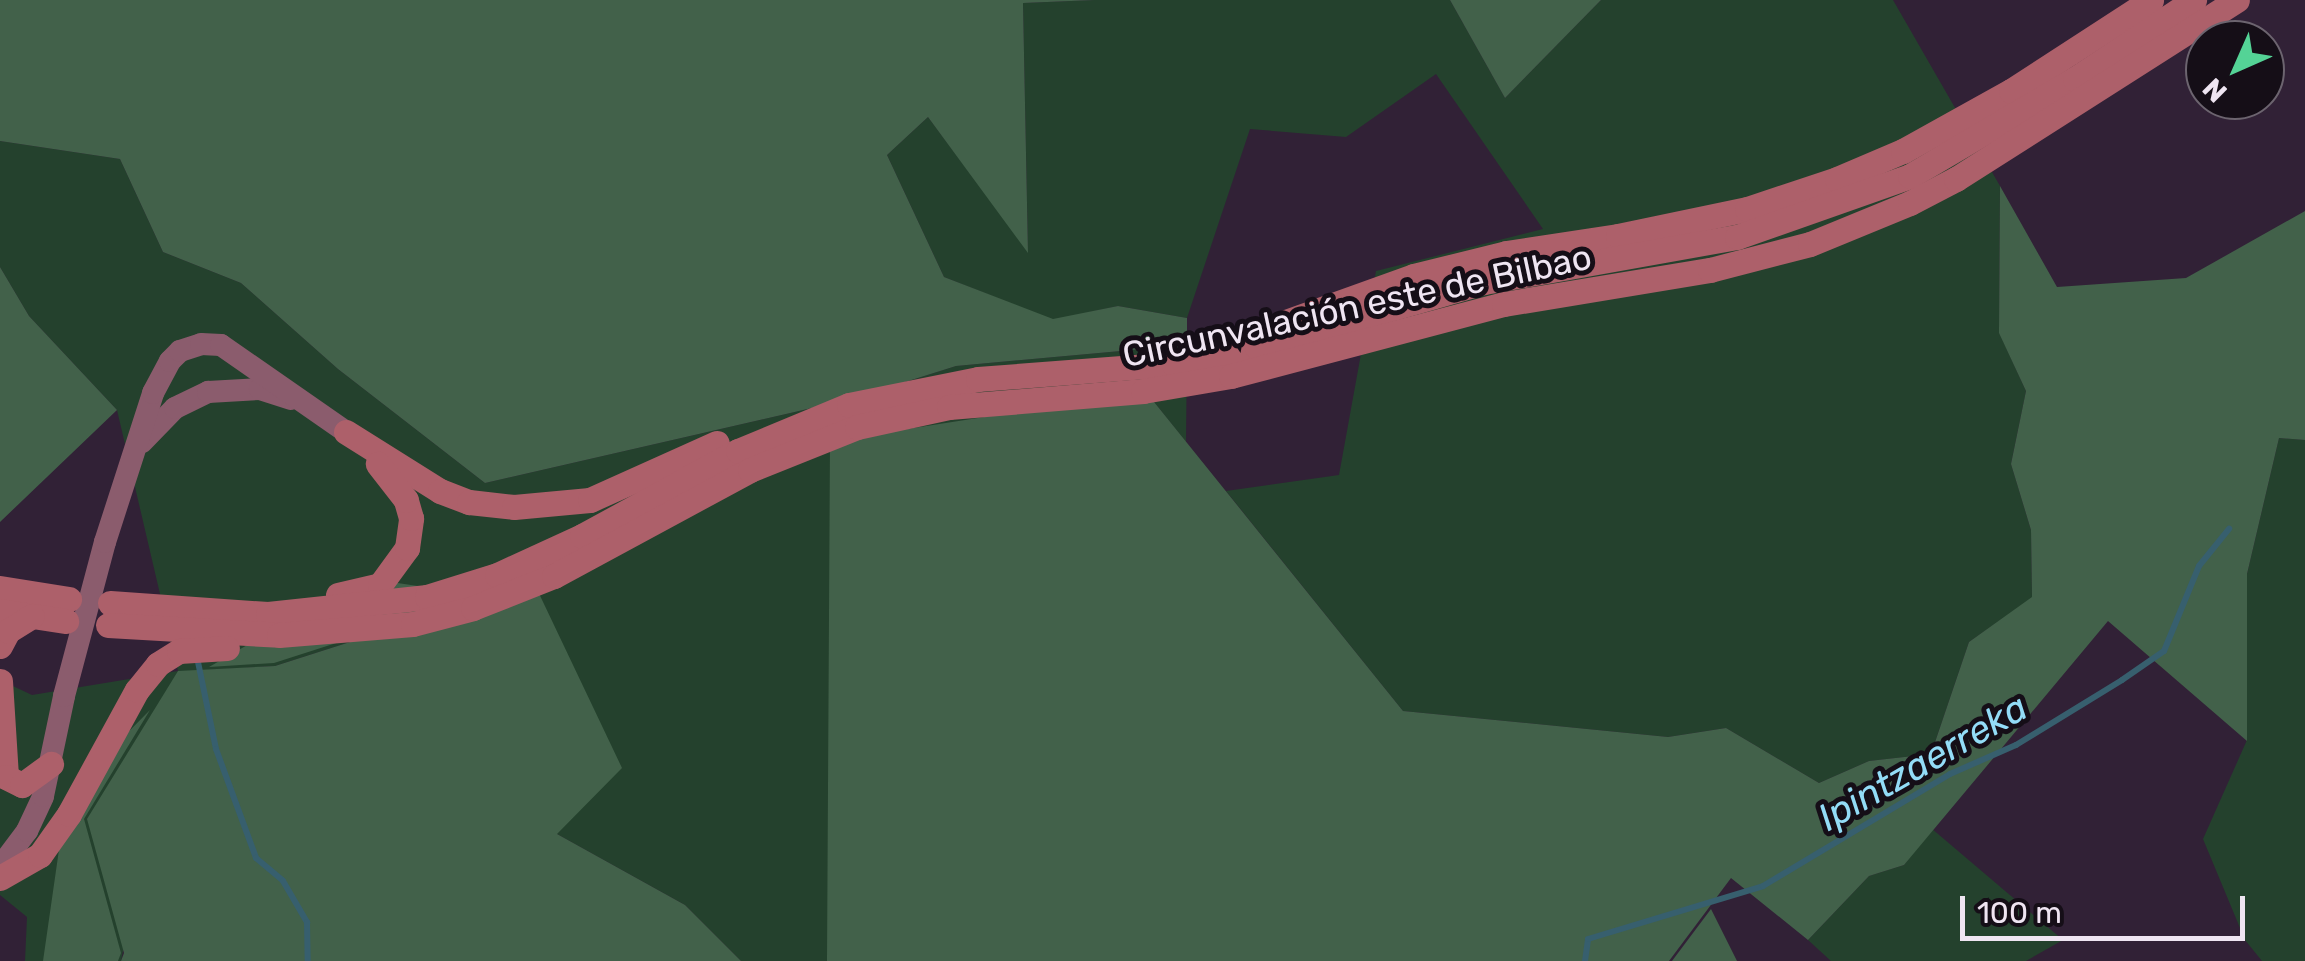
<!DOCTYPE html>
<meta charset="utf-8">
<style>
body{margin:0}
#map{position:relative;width:2305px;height:961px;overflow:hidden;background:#312136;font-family:Rubik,sans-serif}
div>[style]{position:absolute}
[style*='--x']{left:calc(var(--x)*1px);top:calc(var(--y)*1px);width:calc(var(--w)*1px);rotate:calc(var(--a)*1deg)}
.green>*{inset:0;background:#24412d}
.forest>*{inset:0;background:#42614a}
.stream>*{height:6px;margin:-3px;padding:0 3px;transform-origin:3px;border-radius:3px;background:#375f6e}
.secondary>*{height:22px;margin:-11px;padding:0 11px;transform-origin:11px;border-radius:11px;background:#8b5c6d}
.primary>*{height:25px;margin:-12.5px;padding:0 12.5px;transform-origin:12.5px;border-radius:12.5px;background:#ad606a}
span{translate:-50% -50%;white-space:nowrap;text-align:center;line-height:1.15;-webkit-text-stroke:10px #150e17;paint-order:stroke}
.street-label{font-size:35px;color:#efe5f2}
.water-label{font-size:38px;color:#93dcf7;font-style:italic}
.north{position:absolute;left:2185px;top:20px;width:100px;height:100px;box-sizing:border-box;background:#150e17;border:2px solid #6c646f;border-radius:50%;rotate:225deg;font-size:28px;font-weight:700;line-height:40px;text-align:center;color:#efe5f2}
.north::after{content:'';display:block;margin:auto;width:35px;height:45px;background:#54d396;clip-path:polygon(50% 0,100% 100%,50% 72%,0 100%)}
.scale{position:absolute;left:1960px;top:896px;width:285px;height:45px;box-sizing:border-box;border:5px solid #efe5f2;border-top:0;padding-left:12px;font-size:30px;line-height:35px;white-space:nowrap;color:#efe5f2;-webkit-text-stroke:8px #150e17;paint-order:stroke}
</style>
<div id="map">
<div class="green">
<i style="clip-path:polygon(1095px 0,1450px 0,1505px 98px,1601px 0,1893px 0,2000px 186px,1999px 332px,2026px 391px,2011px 464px,2031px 530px,2032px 598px,1969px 642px,1931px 754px,1869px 761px,1819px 783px,1726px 728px,1668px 737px,1403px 711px,1226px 491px,1339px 475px,1376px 271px,1543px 229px,1436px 74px,1346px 137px,1250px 129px,1187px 318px,1118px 306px,1053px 320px,944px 277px,887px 155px,928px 117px,1028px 251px,1023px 3px)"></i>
<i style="clip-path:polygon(0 141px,120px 159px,163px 252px,241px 283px,338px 369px,485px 483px,851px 399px,956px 366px,1187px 345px,1186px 442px,1146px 392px,827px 961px,741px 961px,685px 905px,557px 834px,534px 583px,275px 666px,178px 672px,121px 961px,25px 961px,27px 917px,0 895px,0 680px,32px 695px,178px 671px,117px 410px,29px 316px,0 267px)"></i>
<i style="clip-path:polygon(2279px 438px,2305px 440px,2305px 961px,2262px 961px,2245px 940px,2203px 839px,2247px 740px,2247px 574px)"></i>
<i style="clip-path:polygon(1931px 828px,2063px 940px,2026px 961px,1831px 961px,1808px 940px,1869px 876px,1904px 865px)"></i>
</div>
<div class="forest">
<i style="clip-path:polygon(0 0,1095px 0,1023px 3px,1028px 253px,928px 117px,887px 155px,944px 277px,1053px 319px,1118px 306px,1187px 318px,1187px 345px,956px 366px,851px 399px,485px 483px,338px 369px,241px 283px,163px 252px,120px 159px,0 141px)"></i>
<i style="clip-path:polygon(1450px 0,1601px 0,1505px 98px)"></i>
<i style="clip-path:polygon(2000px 186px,2057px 287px,2186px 278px,2305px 211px,2305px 440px,2279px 438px,2247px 574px,2247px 741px,2108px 621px,1904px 865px,1869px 876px,1808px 940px,1731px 878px,1669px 961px,827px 961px,830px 441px,1146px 392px,1403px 711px,1668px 737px,1726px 728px,1819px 783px,1869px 761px,1931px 754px,1969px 642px,2032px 597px,2031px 530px,2011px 464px,2026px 391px,1999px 333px)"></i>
<i style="clip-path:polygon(0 267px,29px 316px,117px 410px,0 522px)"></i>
<i style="clip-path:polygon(364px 578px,458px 592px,467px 601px,274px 663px,209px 667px)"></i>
<i style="clip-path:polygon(534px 583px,622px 768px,557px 834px,685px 905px,741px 961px,121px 961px,124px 953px,87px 819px,178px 671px,275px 666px)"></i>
<i style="clip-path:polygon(150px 710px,84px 819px,121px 953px,118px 961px,43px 961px,67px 794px)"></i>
<i style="clip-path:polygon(1711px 909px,1737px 961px,1672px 961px)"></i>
</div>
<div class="stream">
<i style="--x:198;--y:662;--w:89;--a:78.3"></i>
<i style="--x:216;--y:749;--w:116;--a:69.8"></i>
<i style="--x:256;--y:858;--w:35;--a:40"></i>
<i style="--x:283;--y:881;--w:48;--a:59.7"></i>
<i style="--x:307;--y:922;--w:39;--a:89"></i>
<i style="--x:1585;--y:961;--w:22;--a:-82"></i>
<i style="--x:1588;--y:939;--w:183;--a:-16.8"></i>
<i style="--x:1763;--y:886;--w:218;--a:-30.9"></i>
<i style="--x:1950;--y:774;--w:72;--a:-23.7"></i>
<i style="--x:2016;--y:745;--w:124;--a:-31.5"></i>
<i style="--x:2122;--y:680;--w:51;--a:-34.6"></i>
<i style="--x:2164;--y:651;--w:92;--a:-67.6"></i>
<i style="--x:2199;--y:566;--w:48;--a:-51"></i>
</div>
<div class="secondary">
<i style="--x:142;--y:442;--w:47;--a:-45.9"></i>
<i style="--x:175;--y:408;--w:37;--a:-26"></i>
<i style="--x:208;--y:392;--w:52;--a:-3.3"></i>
<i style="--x:260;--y:389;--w:32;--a:18"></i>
<i style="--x:0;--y:867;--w:45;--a:-53.1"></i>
<i style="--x:27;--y:831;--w:38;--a:-65"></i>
<i style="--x:43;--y:796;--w:102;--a:-78.1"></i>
<i style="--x:64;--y:696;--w:159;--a:-75.1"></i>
<i style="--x:105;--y:542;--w:157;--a:-72.1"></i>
<i style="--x:153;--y:393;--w:36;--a:-62"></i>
<i style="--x:170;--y:361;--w:14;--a:-45"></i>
<i style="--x:180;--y:351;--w:22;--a:-18"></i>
<i style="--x:201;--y:344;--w:20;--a:3"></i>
<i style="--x:221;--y:345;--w:152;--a:34.8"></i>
</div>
<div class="primary">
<i style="--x:1280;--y:324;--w:142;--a:-19.7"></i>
<i style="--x:1414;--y:276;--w:95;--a:-14"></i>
<i style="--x:1506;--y:253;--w:113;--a:-8.6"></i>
<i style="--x:1618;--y:236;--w:132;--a:-11.8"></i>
<i style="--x:1747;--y:209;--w:95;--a:-18.4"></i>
<i style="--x:1837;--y:179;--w:72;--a:-23"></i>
<i style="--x:1903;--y:151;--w:124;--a:-29.1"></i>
<i style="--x:2011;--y:91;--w:167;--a:-33"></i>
<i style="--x:346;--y:432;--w:111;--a:32.1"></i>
<i style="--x:440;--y:491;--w:31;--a:21"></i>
<i style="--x:469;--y:502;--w:45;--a:6.3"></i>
<i style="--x:514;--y:507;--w:76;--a:-5.3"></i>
<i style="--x:590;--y:500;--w:139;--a:-24.2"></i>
<i style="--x:0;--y:588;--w:70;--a:9.1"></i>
<i style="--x:338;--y:595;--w:43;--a:-13.4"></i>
<i style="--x:380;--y:585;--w:46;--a:-53.9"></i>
<i style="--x:407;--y:548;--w:30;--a:-82"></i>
<i style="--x:411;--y:518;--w:19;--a:-106"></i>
<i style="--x:406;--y:500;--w:46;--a:-127.9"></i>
<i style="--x:110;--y:603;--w:158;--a:4"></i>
<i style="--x:268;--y:614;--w:160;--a:-6.1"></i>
<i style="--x:427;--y:597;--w:73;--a:-17.4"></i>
<i style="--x:497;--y:575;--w:94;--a:-24.6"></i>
<i style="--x:582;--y:536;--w:178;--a:-28.6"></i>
<i style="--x:738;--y:451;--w:120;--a:-22.5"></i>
<i style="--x:849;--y:405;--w:132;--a:-11.4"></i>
<i style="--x:978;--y:379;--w:197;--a:-4.4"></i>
<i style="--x:1174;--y:364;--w:85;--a:-11.6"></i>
<i style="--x:1257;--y:347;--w:236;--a:-16"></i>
<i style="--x:1484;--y:282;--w:257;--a:-10.1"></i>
<i style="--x:1737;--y:237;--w:183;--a:-19.4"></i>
<i style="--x:1910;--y:176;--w:191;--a:-30.5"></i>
<i style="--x:2075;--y:79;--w:143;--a:-33.6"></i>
<i style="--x:0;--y:611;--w:67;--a:8.6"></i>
<i style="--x:108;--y:625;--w:171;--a:3.3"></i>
<i style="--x:279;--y:635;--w:134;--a:-4.7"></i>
<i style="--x:413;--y:624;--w:62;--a:-14.9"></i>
<i style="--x:473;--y:608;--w:87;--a:-21.6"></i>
<i style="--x:554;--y:576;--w:223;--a:-28.4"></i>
<i style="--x:750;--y:470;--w:115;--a:-21.9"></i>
<i style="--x:857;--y:427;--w:94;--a:-12.3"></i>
<i style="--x:949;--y:407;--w:195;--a:-4.7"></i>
<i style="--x:1143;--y:391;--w:89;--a:-9.7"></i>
<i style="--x:1231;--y:376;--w:282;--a:-14.8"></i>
<i style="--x:1504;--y:304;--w:209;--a:-9.4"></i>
<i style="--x:1710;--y:270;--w:103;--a:-14.6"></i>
<i style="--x:1810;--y:244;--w:108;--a:-22.3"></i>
<i style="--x:1910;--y:203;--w:52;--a:-27.6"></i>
<i style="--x:1956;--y:179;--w:333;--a:-32.5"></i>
<i style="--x:0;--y:646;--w:17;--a:-62"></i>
<i style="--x:8;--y:631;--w:28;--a:-32"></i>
<i style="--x:0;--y:681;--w:96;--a:86.4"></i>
<i style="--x:6;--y:777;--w:18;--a:27"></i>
<i style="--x:22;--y:785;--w:36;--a:-36"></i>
<i style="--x:0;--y:878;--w:46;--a:-29.9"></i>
<i style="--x:40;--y:855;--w:50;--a:-54.7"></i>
<i style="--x:69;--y:814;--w:141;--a:-61.3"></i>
<i style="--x:137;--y:690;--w:33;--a:-51"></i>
<i style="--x:158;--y:664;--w:25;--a:-32"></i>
<i style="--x:179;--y:651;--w:48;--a:-3.6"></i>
</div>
<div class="street-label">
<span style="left:1357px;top:306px;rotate:-12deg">Circunvalación este de Bilbao</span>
</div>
<div class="water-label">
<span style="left:1923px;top:763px;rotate:-30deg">Ipintzaerreka</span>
</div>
<div class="north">N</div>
<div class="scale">100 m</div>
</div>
